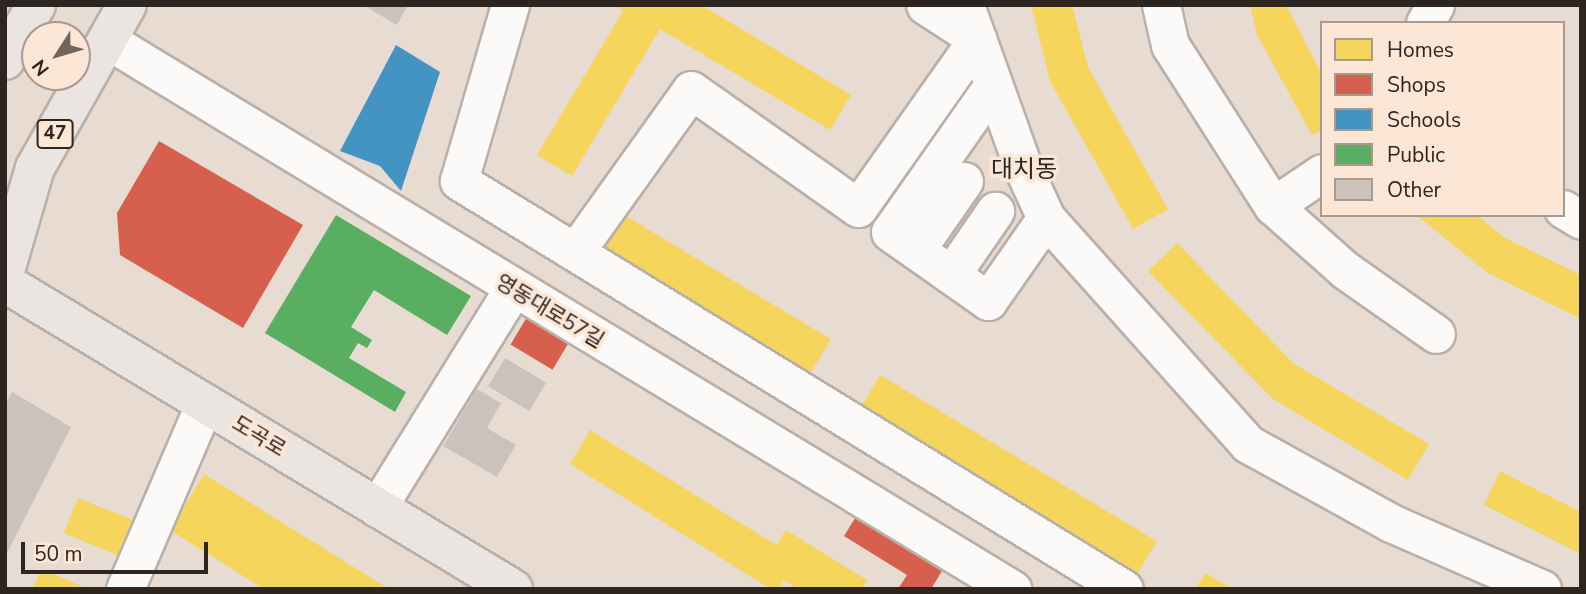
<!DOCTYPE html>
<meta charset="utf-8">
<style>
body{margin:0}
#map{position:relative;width:1586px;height:594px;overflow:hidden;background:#e7dbd2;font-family:"Nunito Sans","Noto Sans KR",sans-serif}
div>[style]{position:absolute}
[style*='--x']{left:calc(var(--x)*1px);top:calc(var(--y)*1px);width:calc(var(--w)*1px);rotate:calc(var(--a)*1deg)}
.homes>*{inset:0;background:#f6d55c;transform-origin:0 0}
.shops>*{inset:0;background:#d6604d;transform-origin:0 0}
.schools>*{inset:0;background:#4393c3}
.public>*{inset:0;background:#5aae61}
.building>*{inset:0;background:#ccc2bc;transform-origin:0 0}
.roads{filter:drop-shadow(2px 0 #b9b0a9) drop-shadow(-2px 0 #b9b0a9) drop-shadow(0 2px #b9b0a9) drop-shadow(0 -2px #b9b0a9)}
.minor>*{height:37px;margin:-18.5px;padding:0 18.5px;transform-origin:18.5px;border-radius:18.5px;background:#fbfaf8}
.major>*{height:38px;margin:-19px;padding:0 19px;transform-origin:19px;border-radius:19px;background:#eae5e0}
span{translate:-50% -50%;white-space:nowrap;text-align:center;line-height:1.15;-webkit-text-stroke:7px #fce7d7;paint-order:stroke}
.shield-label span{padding:2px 5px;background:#fce7d7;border:2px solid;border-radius:5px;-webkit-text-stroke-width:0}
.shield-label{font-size:19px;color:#2d2520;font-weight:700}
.street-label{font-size:21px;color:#2d2520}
.quarter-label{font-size:24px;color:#2d2520}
.frame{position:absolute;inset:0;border:7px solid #2d2520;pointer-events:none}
.legend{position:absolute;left:1320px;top:21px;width:245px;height:196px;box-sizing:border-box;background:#fce7d7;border:2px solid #a9998e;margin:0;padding:9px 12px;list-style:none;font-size:21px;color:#2d2520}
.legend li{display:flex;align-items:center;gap:14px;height:35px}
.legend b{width:35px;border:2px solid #a9998e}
.north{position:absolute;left:21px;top:21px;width:70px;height:70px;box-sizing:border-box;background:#fce7d7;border:2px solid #a9998e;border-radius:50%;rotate:233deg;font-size:19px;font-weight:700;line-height:28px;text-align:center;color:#2d2520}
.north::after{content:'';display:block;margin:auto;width:24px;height:32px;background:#6e655e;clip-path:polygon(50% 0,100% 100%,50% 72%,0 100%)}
.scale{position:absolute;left:21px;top:542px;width:187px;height:32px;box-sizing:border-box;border:4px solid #2d2520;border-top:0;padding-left:9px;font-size:21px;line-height:24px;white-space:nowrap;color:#2d2520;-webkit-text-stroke:5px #fce7d7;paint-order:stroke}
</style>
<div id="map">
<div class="homes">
<i style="clip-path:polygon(614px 5px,701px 5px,851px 95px,830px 130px,660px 29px,572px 176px,537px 155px,623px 11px)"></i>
<i style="clip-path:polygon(1031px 5px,1072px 5px,1088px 67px,1168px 209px,1133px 229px,1050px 81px)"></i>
<i style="clip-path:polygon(1250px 5px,1286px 5px,1322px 75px,1322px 130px,1312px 135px,1257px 35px)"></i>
<i style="left:614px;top:209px;width:253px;height:48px;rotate:31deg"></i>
<i style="clip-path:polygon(1416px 215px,1477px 215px,1505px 238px,1581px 275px,1581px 319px,1488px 273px)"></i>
<i style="clip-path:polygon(1177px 243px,1293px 363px,1429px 444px,1408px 480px,1273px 399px,1148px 271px)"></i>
<i style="left:880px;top:375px;width:323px;height:39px;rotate:31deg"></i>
<i style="clip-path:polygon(590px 430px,776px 545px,786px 530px,867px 580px,862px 589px,797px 589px,784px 580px,779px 589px,771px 589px,570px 464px)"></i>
<i style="clip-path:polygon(1500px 471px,1581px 512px,1581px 554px,1484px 505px)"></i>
<i style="clip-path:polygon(204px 474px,389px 589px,264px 589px,170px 530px)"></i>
<i style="left:78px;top:498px;width:58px;height:38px;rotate:22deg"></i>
<i style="clip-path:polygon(41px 569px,88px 589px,33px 589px)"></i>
<i style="clip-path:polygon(1205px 573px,1232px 589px,1196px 589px)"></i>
</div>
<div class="shops">
<i style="clip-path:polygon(159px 141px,303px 225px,243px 328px,120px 255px,117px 213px)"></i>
<i style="left:527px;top:317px;width:49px;height:32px;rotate:31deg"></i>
<i style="clip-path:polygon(862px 507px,948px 561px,931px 589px,898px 589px,907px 575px,844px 536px)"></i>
</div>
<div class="schools">
<i style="clip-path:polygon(396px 45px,440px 72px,401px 191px,380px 166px,340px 151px)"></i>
</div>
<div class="public">
<i style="clip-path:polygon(336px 215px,471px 296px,447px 335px,374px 290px,351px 327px,372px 340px,367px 348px,358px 343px,349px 358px,406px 392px,395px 412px,265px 333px)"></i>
</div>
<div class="building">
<i style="clip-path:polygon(363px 5px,408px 5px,397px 25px)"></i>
<i style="left:505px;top:358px;width:48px;height:33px;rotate:31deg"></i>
<i style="clip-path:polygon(477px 389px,501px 403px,487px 428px,516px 445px,497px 477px,443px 446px)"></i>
<i style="clip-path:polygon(12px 392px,71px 427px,5px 557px,5px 405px)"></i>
</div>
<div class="roads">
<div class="minor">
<i style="--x:510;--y:5;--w:183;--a:106.2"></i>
<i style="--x:459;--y:181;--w:780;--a:31.53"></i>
<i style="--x:965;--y:5;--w:175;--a:70.3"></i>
<i style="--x:1024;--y:170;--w:53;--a:65.4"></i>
<i style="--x:1046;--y:218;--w:303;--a:48.2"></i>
<i style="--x:1248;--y:444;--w:163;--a:28.9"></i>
<i style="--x:1391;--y:523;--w:165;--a:23.6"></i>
<i style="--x:1161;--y:5;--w:41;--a:77.3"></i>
<i style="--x:1170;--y:45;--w:191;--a:57.4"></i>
<i style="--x:1273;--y:206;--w:96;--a:41.6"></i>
<i style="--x:1345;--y:270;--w:111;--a:35.1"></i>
<i style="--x:1425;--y:23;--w:21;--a:-61"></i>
<i style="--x:107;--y:40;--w:1059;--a:31.24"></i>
<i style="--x:993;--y:85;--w:179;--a:125"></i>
<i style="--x:890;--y:232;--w:120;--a:35.1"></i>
<i style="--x:988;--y:301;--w:101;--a:-55.1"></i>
<i style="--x:1273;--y:206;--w:59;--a:-34"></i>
<i style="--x:1563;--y:209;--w:21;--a:31"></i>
<i style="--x:916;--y:250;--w:84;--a:-55.2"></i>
<i style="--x:575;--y:252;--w:199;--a:-54.4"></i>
<i style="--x:691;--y:90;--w:204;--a:35.2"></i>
<i style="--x:858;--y:208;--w:207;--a:-54.8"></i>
<i style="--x:977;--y:39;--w:62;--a:-146.8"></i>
<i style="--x:951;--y:275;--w:78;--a:-55.5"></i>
<i style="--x:377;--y:508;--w:258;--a:-58.2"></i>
<i style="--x:125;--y:589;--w:203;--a:-66.8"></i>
</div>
<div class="major">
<i style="--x:5;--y:60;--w:63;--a:-60.6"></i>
<i style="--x:5;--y:271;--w:107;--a:-73.8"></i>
<i style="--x:35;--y:168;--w:187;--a:-60.6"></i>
<i style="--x:5;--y:283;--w:593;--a:31.06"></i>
</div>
</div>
<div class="shield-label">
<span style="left:55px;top:134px">47</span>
</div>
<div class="street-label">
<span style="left:550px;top:311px;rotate:31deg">영동대로57길</span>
<span style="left:259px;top:436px;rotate:31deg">도곡로</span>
</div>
<div class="quarter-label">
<span style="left:1024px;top:170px">대치동</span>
</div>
<div class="frame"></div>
<ul class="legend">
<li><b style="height:19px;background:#f6d55c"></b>Homes</li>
<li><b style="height:19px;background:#d6604d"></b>Shops</li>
<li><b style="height:19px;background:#4393c3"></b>Schools</li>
<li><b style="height:19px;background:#5aae61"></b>Public</li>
<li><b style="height:19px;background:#ccc2bc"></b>Other</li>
</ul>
<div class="north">N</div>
<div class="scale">50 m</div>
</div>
